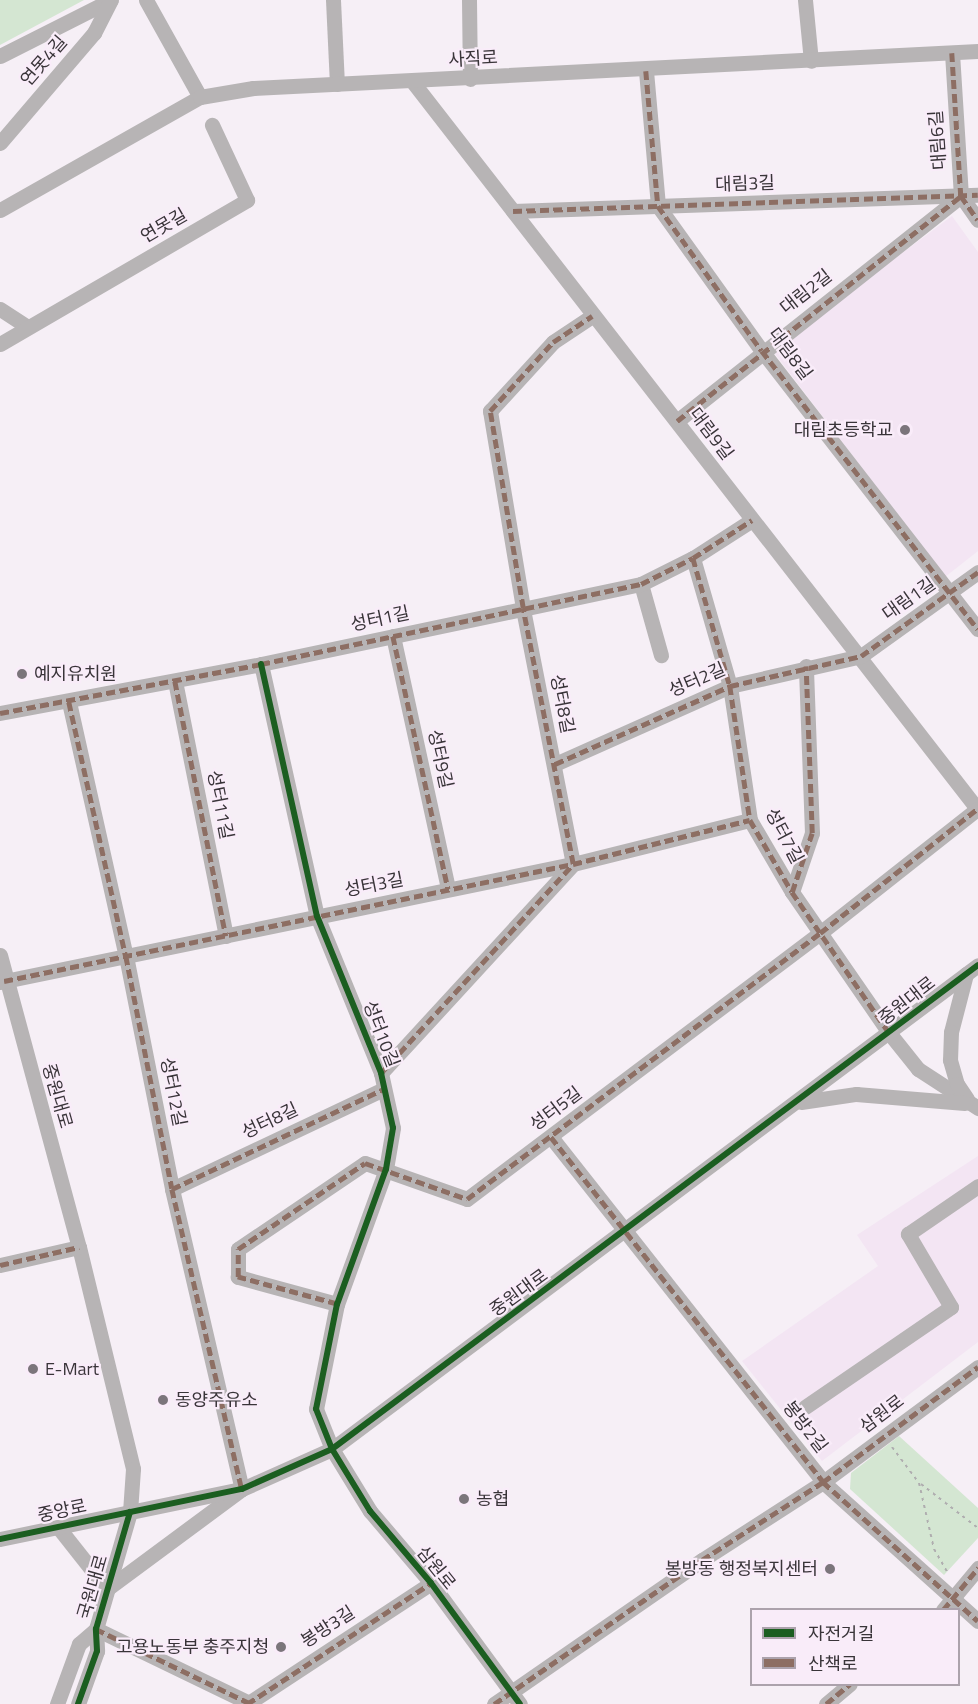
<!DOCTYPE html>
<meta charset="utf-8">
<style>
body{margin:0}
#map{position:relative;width:978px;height:1704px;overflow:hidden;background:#f6eff6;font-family:"Titillium Web","Noto Sans KR",sans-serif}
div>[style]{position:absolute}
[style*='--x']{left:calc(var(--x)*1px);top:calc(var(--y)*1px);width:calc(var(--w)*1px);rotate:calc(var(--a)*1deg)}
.built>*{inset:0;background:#f3e5f3}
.green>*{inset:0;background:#d4e6d2}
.path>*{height:2px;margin-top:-1px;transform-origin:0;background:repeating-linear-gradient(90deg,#afadaf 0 3px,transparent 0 7.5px)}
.minor>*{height:15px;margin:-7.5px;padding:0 7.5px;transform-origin:7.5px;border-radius:7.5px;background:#b7b4b5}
.quiet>*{height:4.5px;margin-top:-2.25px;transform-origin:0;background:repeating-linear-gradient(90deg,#8d6e63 0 9px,transparent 0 13.5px)}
.cycleway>*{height:6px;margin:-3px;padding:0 3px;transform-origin:3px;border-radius:3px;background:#1b5e20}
.dots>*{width:16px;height:16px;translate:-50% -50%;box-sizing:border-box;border:3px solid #f9ecf9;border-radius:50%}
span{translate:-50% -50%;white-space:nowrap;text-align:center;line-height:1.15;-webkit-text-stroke:4.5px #f9ecf9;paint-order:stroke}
.street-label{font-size:18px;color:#393439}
.poi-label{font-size:18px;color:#393439}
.right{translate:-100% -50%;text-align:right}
.left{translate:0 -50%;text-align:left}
.legend{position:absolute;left:750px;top:1608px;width:210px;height:78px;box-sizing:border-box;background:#f9ecf9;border:2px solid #aca2ac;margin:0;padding:8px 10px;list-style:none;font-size:18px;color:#393439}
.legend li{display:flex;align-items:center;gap:12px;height:30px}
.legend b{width:30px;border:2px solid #aca2ac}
</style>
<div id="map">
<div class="built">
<i style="clip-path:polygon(952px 216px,978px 252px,978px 551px,945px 577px,772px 350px)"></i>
<i style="clip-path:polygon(978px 1156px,978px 1342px,822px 1461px,742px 1361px,878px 1266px,857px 1235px)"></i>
</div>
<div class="green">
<i style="clip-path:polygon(0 0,84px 0,0 45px)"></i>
<i style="clip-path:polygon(899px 1436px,978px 1508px,978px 1538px,944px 1575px,850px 1489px,851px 1473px)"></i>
</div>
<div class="path">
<i style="--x:892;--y:1447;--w:45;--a:53.1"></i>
<i style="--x:919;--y:1483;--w:68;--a:77.2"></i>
<i style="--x:934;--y:1549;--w:28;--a:60"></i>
<i style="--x:921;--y:1484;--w:72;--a:37.7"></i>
</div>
<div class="minor">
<i style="--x:146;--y:0;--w:111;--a:60.9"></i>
<i style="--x:333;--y:0;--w:84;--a:87.3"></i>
<i style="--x:469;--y:0;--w:79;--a:89.3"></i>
<i style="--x:805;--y:0;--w:61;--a:84.4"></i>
<i style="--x:952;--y:53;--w:143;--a:86.4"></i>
<i style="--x:961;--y:196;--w:29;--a:55"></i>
<i style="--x:0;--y:56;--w:124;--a:-26.8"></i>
<i style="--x:646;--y:71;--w:136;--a:84.9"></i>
<i style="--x:658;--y:206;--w:178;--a:54.4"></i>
<i style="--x:762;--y:351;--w:352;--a:52.2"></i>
<i style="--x:412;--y:81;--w:923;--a:52.17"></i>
<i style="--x:0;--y:143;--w:145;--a:-49.5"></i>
<i style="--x:94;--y:33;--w:37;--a:-63"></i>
<i style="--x:0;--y:210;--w:230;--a:-29.5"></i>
<i style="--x:200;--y:97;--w:54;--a:-9.6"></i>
<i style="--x:253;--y:88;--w:726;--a:-2.92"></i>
<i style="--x:513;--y:211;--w:465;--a:-2"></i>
<i style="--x:0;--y:309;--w:33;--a:33"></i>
<i style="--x:0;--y:344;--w:286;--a:-30.2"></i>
<i style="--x:247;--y:200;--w:83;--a:-115"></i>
<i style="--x:677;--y:421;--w:362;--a:-38.4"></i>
<i style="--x:693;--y:558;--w:133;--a:73.9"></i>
<i style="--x:730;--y:686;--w:135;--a:81.5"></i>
<i style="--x:750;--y:820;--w:83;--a:59.7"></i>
<i style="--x:792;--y:892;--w:173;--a:55.4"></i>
<i style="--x:890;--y:1034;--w:45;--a:51.3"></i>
<i style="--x:918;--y:1069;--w:72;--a:33"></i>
<i style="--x:641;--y:584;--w:74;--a:74.3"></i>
<i style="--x:393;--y:636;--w:259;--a:77.7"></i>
<i style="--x:261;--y:664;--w:258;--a:77.5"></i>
<i style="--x:317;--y:916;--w:170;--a:67.8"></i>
<i style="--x:381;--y:1073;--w:56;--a:77.7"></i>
<i style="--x:393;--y:1128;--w:42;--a:99.7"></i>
<i style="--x:386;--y:1169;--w:144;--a:109.9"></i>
<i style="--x:337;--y:1304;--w:107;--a:101.3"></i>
<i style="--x:316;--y:1409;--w:43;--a:68.2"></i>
<i style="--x:332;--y:1449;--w:73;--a:58.5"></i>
<i style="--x:370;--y:1511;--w:94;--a:49.7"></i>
<i style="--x:431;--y:1583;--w:150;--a:53.7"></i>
<i style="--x:175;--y:681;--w:260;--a:78.7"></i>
<i style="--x:69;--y:702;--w:260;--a:77.4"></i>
<i style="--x:126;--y:956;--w:237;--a:78.8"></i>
<i style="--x:172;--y:1189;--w:308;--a:76.9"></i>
<i style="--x:242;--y:1489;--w:168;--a:143.5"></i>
<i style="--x:0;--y:713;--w:266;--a:-10.6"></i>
<i style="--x:261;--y:664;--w:388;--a:-11.9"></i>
<i style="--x:641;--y:584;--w:58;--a:-26.6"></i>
<i style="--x:693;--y:558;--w:70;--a:-32.8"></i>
<i style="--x:555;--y:764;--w:192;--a:-24"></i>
<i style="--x:730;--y:686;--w:134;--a:-12.9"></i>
<i style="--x:861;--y:656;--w:144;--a:-35.7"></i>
<i style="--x:792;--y:892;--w:62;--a:-71.3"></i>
<i style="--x:812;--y:833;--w:167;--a:-92.1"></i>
<i style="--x:0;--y:955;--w:302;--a:74.9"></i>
<i style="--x:79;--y:1247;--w:228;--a:76.3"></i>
<i style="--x:133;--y:1469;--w:43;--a:94"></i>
<i style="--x:130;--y:1512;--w:122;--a:106.2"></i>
<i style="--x:96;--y:1629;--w:22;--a:87"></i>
<i style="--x:97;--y:1651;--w:56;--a:109.7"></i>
<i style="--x:966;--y:974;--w:60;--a:104.5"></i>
<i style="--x:951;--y:1032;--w:28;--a:92"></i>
<i style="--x:950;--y:1060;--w:25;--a:74"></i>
<i style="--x:957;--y:1084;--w:18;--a:56"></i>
<i style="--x:0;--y:982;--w:585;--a:-11.64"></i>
<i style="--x:573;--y:864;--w:182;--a:-14"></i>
<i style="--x:381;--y:1073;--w:284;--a:-47.4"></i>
<i style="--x:573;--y:864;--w:261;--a:-101.1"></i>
<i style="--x:523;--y:608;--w:200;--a:-99.5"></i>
<i style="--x:490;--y:411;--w:93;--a:-47.6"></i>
<i style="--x:553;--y:342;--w:47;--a:-33.7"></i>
<i style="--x:801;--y:1102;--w:56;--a:-8.3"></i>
<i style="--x:856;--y:1094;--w:109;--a:4.7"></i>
<i style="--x:551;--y:1137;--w:439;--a:51.7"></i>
<i style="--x:823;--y:1482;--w:208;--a:41.9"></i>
<i style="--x:172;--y:1189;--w:234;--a:-25.3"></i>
<i style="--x:0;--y:1265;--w:81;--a:-12.8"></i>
<i style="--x:337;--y:1304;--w:103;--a:-164.7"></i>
<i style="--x:238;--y:1277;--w:28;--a:-90"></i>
<i style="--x:238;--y:1249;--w:153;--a:-34.1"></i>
<i style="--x:365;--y:1163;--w:108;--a:19.4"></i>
<i style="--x:467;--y:1199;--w:442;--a:-37"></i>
<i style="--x:820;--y:933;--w:200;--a:-38.3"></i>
<i style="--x:805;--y:1407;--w:177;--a:-34.4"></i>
<i style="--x:951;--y:1307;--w:85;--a:-120.5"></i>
<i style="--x:908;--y:1234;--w:85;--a:-34.4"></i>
<i style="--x:58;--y:1527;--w:79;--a:51.7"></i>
<i style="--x:0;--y:1539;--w:247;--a:-11.7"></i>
<i style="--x:242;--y:1489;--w:98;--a:-24"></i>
<i style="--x:332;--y:1449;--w:807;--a:-36.84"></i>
<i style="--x:943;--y:1610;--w:55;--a:-50.2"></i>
<i style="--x:96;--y:1629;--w:172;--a:25.8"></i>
<i style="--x:57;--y:1704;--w:64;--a:-69.9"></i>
<i style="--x:79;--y:1644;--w:23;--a:-41"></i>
<i style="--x:247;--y:1704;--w:220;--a:-33.3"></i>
<i style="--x:494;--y:1704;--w:253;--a:-34.7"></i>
<i style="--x:702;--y:1560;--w:144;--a:-32.8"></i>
<i style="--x:823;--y:1482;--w:193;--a:-36.6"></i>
<i style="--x:826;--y:1704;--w:31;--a:-40"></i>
</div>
<div class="quiet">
<i style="--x:952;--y:53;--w:143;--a:86.4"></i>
<i style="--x:961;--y:196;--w:29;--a:55"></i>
<i style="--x:646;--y:71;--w:136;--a:84.9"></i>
<i style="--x:658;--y:206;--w:178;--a:54.4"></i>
<i style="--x:762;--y:351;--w:352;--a:52.2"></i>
<i style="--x:513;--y:211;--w:465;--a:-2"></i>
<i style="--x:677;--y:421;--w:362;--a:-38.4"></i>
<i style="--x:693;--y:558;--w:133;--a:73.9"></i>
<i style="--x:730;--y:686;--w:135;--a:81.5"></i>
<i style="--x:750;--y:820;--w:83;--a:59.7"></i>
<i style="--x:792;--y:892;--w:173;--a:55.4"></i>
<i style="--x:393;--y:636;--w:259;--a:77.7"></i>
<i style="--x:175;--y:681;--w:260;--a:78.7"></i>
<i style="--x:69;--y:702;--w:260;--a:77.4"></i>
<i style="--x:126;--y:956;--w:237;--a:78.8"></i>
<i style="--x:172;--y:1189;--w:308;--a:76.9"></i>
<i style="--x:0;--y:713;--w:266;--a:-10.6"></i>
<i style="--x:261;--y:664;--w:388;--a:-11.9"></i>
<i style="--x:641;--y:584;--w:58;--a:-26.6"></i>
<i style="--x:693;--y:558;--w:70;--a:-32.8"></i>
<i style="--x:555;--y:764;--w:192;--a:-24"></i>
<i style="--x:730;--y:686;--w:134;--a:-12.9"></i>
<i style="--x:861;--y:656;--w:144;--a:-35.7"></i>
<i style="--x:792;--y:892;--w:62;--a:-71.3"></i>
<i style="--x:812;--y:833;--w:167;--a:-92.1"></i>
<i style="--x:4;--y:981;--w:581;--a:-11.62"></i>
<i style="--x:573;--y:864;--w:182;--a:-14"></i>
<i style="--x:381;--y:1073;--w:284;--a:-47.4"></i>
<i style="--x:573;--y:864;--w:261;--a:-101.1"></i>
<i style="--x:523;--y:608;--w:200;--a:-99.5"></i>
<i style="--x:490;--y:411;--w:93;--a:-47.6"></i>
<i style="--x:553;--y:342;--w:47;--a:-33.7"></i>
<i style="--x:551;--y:1137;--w:439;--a:51.7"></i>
<i style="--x:823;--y:1482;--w:208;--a:41.9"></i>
<i style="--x:172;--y:1189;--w:234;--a:-25.3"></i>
<i style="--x:0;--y:1265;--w:81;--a:-12.8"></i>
<i style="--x:337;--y:1304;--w:103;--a:-164.7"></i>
<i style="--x:238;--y:1277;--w:28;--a:-90"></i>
<i style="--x:238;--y:1249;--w:153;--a:-34.1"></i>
<i style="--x:365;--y:1163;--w:108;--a:19.4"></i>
<i style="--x:467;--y:1199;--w:442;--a:-37"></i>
<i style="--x:820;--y:933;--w:200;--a:-38.3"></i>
<i style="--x:943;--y:1610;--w:55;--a:-50.2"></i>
<i style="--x:96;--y:1629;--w:172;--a:25.8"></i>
<i style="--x:247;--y:1704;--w:220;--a:-33.3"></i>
<i style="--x:494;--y:1704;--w:253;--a:-34.7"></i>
<i style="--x:702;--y:1560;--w:144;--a:-32.8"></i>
<i style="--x:823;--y:1482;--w:193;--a:-36.6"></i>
<i style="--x:826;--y:1704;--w:31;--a:-40"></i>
</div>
<div class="cycleway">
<i style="--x:261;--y:664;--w:258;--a:77.5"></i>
<i style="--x:317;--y:916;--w:170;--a:67.8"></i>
<i style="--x:381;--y:1073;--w:56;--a:77.7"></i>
<i style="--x:393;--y:1128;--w:42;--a:99.7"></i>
<i style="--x:386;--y:1169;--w:144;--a:109.9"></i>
<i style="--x:337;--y:1304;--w:107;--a:101.3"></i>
<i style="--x:316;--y:1409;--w:43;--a:68.2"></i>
<i style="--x:332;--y:1449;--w:73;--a:58.5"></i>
<i style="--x:370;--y:1511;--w:94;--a:49.7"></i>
<i style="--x:431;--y:1583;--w:150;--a:53.7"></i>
<i style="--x:0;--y:1539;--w:247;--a:-11.7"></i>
<i style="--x:242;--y:1489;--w:98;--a:-24"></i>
<i style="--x:332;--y:1449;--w:807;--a:-36.84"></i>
<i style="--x:78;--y:1704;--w:56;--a:-70.3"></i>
<i style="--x:97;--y:1651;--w:22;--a:-93"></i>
<i style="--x:96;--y:1629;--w:122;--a:-73.8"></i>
</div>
<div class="dots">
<i style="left:905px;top:430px;background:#7b757b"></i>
<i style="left:22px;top:674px;background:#7b757b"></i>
<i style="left:33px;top:1369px;background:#7b757b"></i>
<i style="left:163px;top:1400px;background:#7b757b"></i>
<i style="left:464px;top:1499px;background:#7b757b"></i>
<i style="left:830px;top:1569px;background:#7b757b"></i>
<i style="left:281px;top:1647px;background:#7b757b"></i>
</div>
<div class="street-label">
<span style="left:473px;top:59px;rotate:-3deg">사직로</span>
<span style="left:44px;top:61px;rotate:-49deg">연못4길</span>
<span style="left:938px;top:140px;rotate:-94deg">대림6길</span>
<span style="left:745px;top:184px;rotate:-2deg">대림3길</span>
<span style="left:164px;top:226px;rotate:-30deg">연못길</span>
<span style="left:806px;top:292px;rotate:-38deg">대림2길</span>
<span style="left:790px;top:354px;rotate:53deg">대림8길</span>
<span style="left:711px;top:434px;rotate:53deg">대림9길</span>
<span style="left:909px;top:599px;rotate:-35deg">대림1길</span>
<span style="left:380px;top:619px;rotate:-12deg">성터1길</span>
<span style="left:697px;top:680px;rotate:-23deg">성터2길</span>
<span style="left:562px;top:704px;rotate:79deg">성터8길</span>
<span style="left:440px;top:759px;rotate:78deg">성터9길</span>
<span style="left:220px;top:805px;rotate:79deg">성터11길</span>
<span style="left:784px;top:836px;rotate:62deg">성터7길</span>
<span style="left:374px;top:885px;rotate:-11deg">성터3길</span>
<span style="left:907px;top:1001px;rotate:-38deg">중원대로</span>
<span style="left:381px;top:1034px;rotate:69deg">성터10길</span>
<span style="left:173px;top:1092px;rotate:79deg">성터12길</span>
<span style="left:57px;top:1096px;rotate:74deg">중원대로</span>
<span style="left:556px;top:1109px;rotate:-37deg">성터5길</span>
<span style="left:270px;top:1121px;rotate:-25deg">성터8길</span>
<span style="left:519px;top:1293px;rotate:-36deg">중원대로</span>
<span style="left:882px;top:1414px;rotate:-37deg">삼원로</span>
<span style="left:805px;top:1427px;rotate:52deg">봉방2길</span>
<span style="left:62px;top:1511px;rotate:-12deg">중앙로</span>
<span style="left:436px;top:1568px;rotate:51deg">삼원로</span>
<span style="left:93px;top:1587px;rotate:-74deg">국원대로</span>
<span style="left:328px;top:1627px;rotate:-33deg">봉방3길</span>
</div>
<div class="poi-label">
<span class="right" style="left:893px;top:430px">대림초등학교</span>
<span class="left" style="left:34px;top:674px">예지유치원</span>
<span class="left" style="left:45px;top:1369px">E-Mart</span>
<span class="left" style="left:175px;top:1400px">동양주유소</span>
<span class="left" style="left:476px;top:1499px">농협</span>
<span class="right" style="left:818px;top:1569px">봉방동 행정복지센터</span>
<span class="right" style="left:269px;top:1647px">고용노동부 충주지청</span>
</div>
<ul class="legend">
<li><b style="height:8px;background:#1b5e20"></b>자전거길</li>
<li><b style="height:8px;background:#8d6e63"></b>산책로</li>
</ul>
</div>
